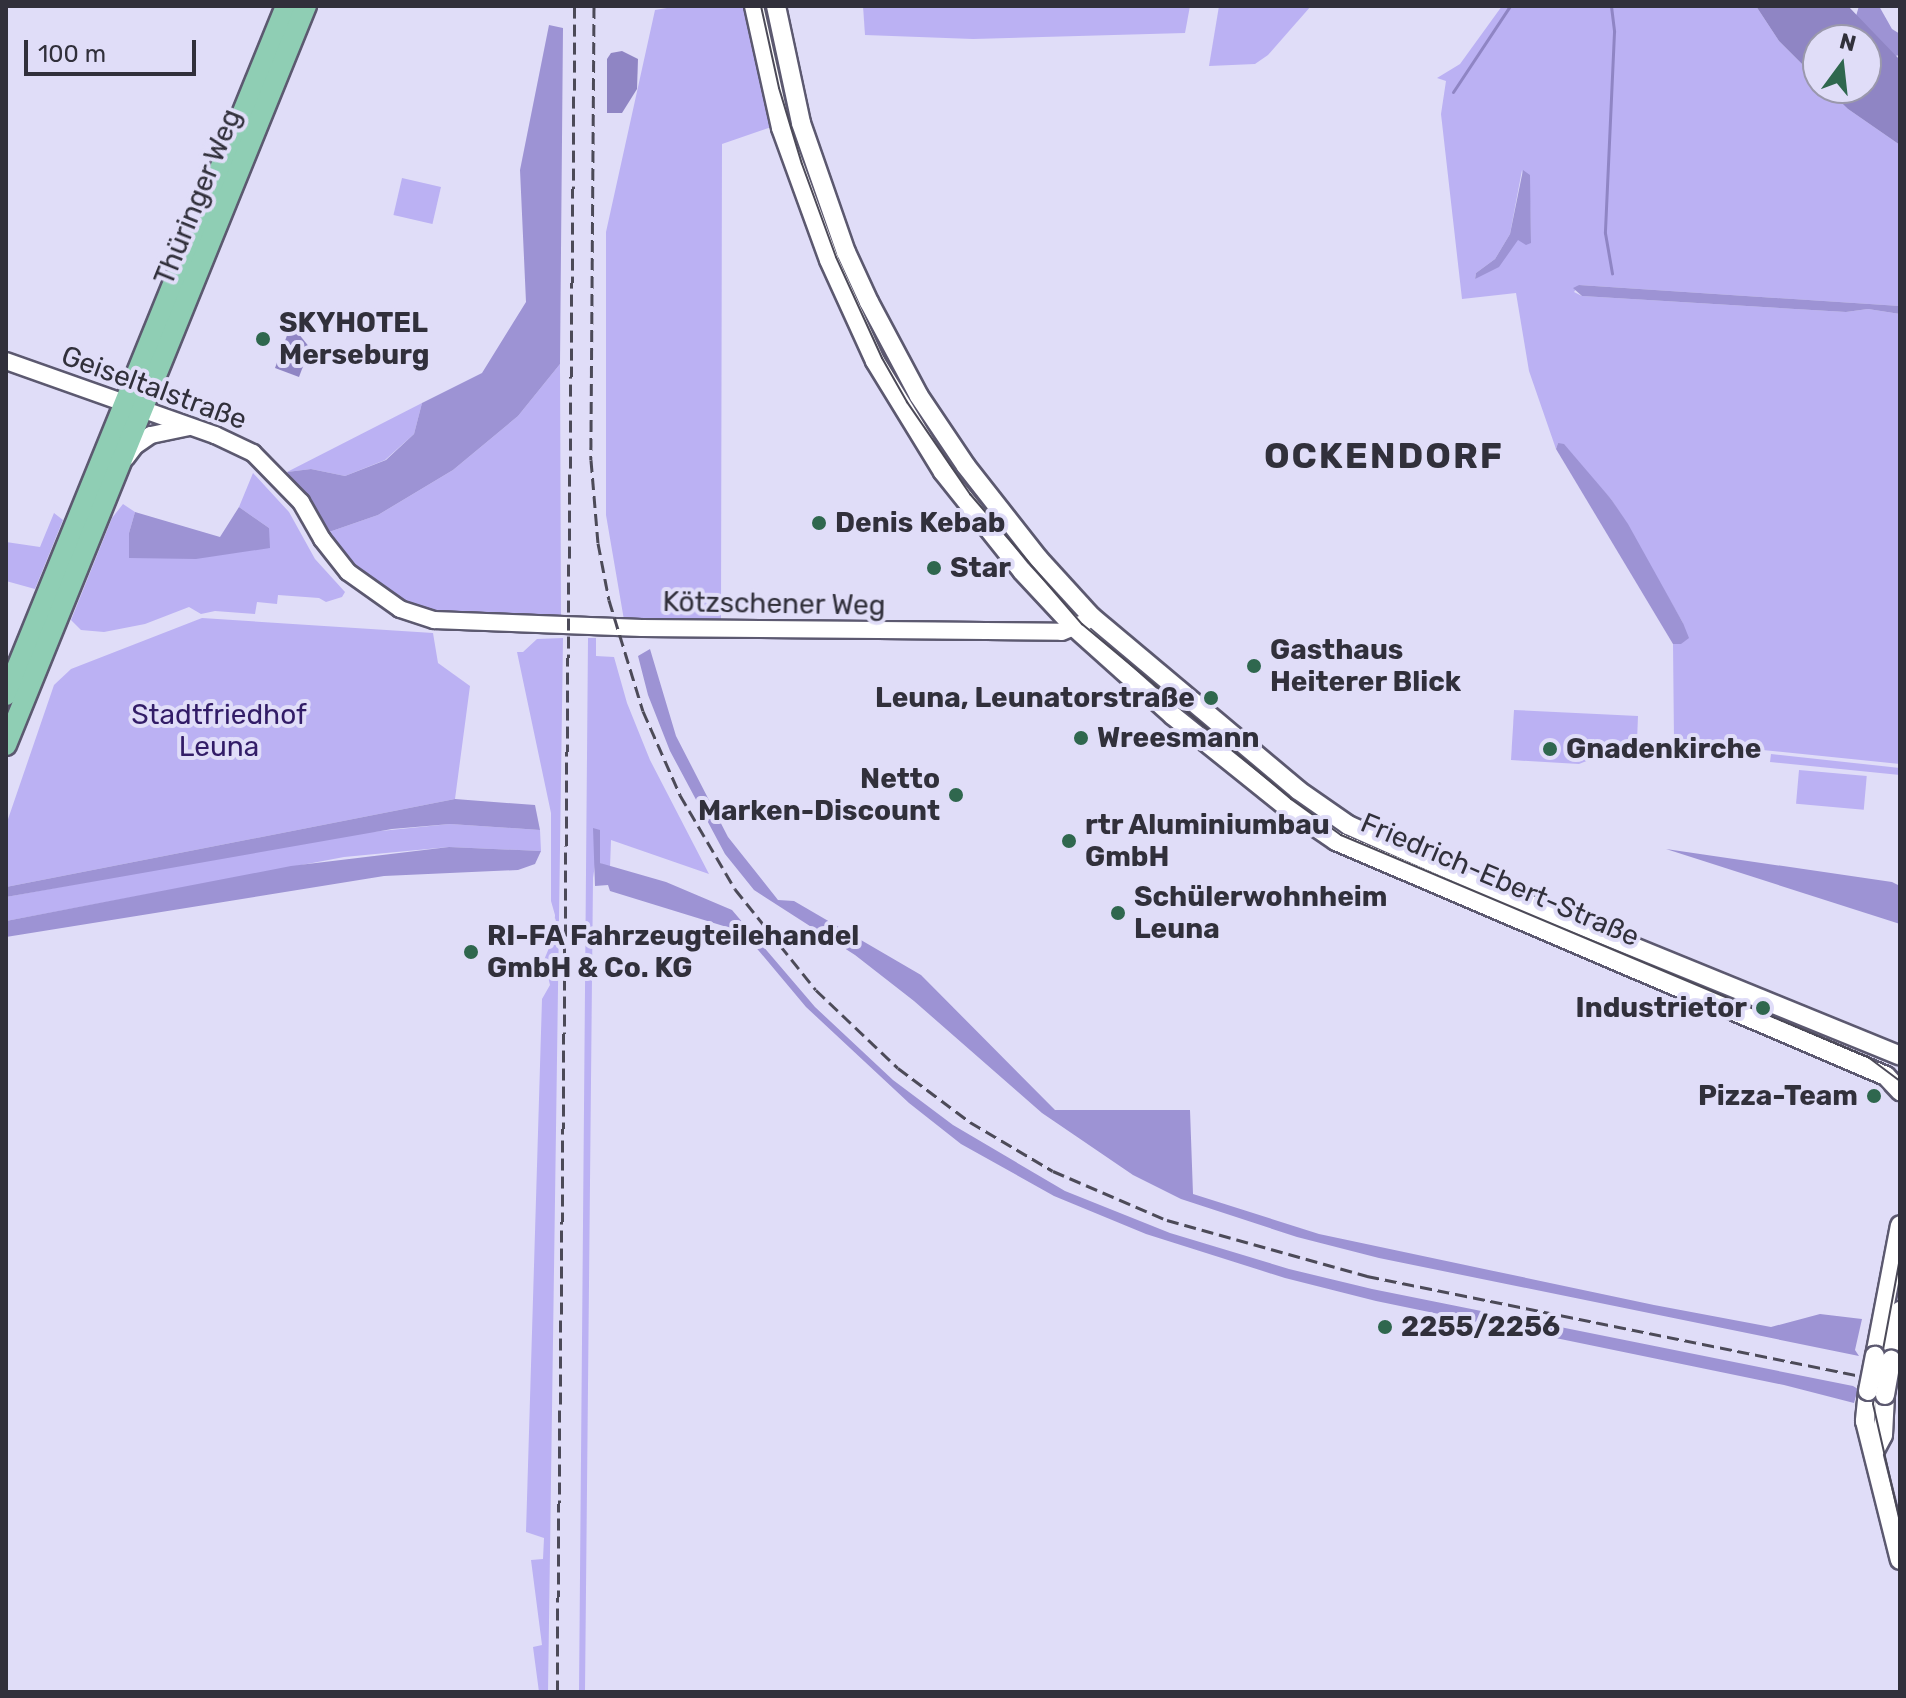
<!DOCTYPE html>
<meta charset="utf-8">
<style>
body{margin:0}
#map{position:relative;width:1906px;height:1698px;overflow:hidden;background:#e0ddf8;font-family:Rubik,sans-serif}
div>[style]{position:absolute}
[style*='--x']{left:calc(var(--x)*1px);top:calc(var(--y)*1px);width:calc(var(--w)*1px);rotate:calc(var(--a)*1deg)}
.green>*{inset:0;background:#bbb1f3;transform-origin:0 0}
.forest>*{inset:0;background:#9d93d4}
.water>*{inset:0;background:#8f85c4}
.stream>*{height:3px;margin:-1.5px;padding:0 1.5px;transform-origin:1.5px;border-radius:1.5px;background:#8f85c4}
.roads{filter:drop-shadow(2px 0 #5c5970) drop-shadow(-2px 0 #5c5970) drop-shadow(0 2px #5c5970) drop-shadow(0 -2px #5c5970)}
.tertiary>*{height:16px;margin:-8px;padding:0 8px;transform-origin:8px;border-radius:8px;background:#fff}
.secondary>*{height:18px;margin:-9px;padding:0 9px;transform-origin:9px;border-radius:9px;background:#fff}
.primary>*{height:20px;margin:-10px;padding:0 10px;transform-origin:10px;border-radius:10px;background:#8fceb4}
.tram>*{height:2px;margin:-1px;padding:0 1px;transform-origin:1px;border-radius:1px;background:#4c4a58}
.rail>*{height:3px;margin-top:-1.5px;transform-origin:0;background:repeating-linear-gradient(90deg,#4c4a58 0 12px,transparent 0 18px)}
.bridges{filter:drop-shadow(2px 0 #5c5970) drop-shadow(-2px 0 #5c5970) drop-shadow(0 2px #5c5970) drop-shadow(0 -2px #5c5970)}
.secondary-bridge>*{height:18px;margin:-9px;padding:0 9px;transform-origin:9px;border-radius:9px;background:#fff}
.dots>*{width:22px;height:22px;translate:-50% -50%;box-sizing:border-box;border:4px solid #e0ddf8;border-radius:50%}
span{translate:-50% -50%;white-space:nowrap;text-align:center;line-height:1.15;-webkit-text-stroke:8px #e0ddf8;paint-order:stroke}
.street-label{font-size:28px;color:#31303b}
.poi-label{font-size:28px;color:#31303b;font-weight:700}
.left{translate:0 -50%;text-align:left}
.right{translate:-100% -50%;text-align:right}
.park-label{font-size:28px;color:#321c67}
.district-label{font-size:36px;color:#31303b;font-weight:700;letter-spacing:2px}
.frame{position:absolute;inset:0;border:8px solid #31303b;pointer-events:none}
.north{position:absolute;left:1802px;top:24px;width:80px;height:80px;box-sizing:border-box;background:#e0ddf8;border:2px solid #9a98ac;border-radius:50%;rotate:15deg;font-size:22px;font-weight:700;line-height:32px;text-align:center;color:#31303b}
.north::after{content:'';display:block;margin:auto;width:28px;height:36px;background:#2f674e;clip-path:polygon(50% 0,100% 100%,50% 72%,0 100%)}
.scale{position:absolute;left:24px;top:40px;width:172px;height:36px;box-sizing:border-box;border:4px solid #31303b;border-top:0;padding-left:10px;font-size:24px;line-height:28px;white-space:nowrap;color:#31303b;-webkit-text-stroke:6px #e0ddf8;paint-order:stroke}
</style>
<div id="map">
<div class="green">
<i style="clip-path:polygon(679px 6px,747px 6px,774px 126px,722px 144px,721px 619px,715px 622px,624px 620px,606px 515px,606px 232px,655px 10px)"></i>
<i style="clip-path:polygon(863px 6px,1190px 6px,1185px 33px,973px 39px,865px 35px)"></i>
<i style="clip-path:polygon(1219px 6px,1311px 6px,1268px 55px,1255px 64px,1209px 66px)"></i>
<i style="clip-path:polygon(evenodd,1502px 6px,1756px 6px,1779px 41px,1818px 80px,1818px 88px,1826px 88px,1848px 109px,1900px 145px,1900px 306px,1579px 285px,1574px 292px,1582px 296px,1846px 312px,1868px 309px,1900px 314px,1900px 764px,1674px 741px,1673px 644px,1681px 644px,1683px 623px,1611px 499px,1558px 443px,1556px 449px,1529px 371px,1516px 293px,1462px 299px,1441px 114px,1446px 81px,1437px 78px,1460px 64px,1502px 6px,1522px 170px,1530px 201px,1531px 243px,1518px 239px,1475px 279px,1476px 273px,1495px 259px,1510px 234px,1522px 170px)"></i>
<i style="left:402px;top:178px;width:40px;height:38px;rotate:13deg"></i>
<i style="clip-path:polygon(560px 364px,561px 620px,472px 618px,426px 611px,402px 602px,356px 571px,329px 532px,378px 515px,453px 470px,518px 416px)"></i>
<i style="clip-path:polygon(422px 403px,414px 434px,385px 460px,345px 476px,311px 469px,287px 472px)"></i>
<i style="clip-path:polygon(253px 473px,289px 512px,315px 559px,345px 592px,342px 597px,326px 602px,319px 598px,278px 595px,277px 604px,257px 602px,255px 614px,215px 611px,201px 614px,189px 607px,145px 624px,104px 632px,81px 630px,71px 620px,112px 518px,123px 504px,135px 512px,129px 533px,129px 558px,269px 528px,239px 507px)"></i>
<i style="clip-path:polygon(54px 513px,63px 520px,35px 589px,6px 581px,6px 542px,40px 547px)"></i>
<i style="clip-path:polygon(202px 618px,433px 633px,438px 663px,470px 686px,455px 799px,6px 887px,6px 825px,54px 685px,71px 669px)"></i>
<i style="clip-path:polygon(563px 638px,548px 1692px,539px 1692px,533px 1647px,542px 1645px,531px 1560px,543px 1559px,544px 1538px,526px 1532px,542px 999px,550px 985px,544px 960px,554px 936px,555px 915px,551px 901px,551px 813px,517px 652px,523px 652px,537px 639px)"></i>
<i style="clip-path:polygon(588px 638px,596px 638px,596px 656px,614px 657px,627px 703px,650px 760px,709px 874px,611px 840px,610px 868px,600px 863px,600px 831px,593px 878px,585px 1692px,579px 1692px)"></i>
<i style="clip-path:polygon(1514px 710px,1638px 716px,1637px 741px,1579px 764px,1511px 760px)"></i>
<i style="clip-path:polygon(1771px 754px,1900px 768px,1900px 775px,1770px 762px)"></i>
<i style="left:1799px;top:770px;width:68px;height:34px;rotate:5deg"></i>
<i style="clip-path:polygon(450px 824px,540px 830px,541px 851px,449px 847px,344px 857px,6px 921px,6px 897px,341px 835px)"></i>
</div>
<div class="forest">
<i style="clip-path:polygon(1859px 6px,1879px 6px,1892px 29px,1900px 34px,1900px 55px,1895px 56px,1856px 16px)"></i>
<i style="clip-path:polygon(549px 25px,563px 28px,560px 364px,518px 416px,453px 470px,378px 515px,329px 532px,287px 472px,311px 469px,345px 476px,386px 460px,414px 434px,422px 403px,482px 373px,526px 302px,520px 170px)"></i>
<i style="clip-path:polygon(1523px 170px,1530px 175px,1531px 243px,1526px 245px,1518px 240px,1499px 267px,1475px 279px,1476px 273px,1495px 259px,1510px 234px)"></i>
<i style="clip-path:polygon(1579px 285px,1900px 306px,1900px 314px,1868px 309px,1846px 312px,1582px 296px,1573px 288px)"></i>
<i style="clip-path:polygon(1558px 443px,1564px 444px,1611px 499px,1628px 524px,1683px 623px,1689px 638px,1681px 644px,1673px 644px,1556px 449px)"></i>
<i style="clip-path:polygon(239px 507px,269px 528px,270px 548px,196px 559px,129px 558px,129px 533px,135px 512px,220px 537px)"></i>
<i style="clip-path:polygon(650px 649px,676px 736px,728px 837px,778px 900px,794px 901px,921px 975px,1055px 1110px,1190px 1110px,1193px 1194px,1319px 1234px,1654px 1305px,1771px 1327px,1820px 1314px,1862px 1319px,1855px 1350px,1859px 1356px,1379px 1258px,1297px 1237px,1181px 1199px,1133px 1175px,1042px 1113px,914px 1001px,855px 955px,754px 890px,725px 854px,670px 751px,648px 695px,638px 656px)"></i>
<i style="clip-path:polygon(455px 799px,535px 805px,540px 830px,450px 824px,392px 829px,6px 897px,6px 887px)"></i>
<i style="clip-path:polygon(593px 828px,600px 830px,600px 863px,666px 882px,732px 910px,815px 1007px,893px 1080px,953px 1125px,1065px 1191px,1170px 1233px,1289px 1269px,1372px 1289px,1853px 1386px,1858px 1389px,1854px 1403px,1784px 1385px,1376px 1301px,1285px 1278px,1146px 1234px,1054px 1196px,961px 1144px,909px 1103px,806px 1007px,743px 932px,610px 891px,608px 885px,595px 886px)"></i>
<i style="clip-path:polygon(449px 847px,541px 851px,535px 864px,518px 870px,384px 876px,6px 937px,6px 921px,291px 866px)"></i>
<i style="clip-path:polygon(1666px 849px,1892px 882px,1900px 886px,1900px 924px)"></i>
</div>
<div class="water">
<i style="clip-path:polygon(1756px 6px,1848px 6px,1900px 60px,1900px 145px,1848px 109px,1826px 88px,1866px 88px,1866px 40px,1818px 40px,1818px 80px,1779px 41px)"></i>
<i style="clip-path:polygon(622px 51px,638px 59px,637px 89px,622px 113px,607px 113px,607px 59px,611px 53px)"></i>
<i style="clip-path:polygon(289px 330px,298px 333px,310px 348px,299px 377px,275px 368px)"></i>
</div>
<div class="stream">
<i style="--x:1611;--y:6;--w:26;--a:83"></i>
<i style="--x:1614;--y:32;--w:201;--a:92.6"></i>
<i style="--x:1605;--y:233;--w:41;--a:80.1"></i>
<i style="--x:1453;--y:92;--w:103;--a:-56.5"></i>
</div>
<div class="roads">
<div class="tertiary">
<i style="--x:6;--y:361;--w:222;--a:19.5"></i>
<i style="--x:215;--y:435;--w:42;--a:25.3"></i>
<i style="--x:253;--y:453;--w:69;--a:45.6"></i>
<i style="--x:301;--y:502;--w:43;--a:60.4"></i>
<i style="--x:322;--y:539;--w:42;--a:51.8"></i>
<i style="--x:348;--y:572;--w:64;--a:35.4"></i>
<i style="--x:400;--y:609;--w:36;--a:18"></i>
<i style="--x:434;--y:620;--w:208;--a:2.2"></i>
<i style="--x:642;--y:628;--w:420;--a:0.5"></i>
<i style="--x:1062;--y:632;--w:25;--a:-23"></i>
<i style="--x:126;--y:458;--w:15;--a:-53"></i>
<i style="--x:135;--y:446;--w:19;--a:-35"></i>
<i style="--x:151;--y:435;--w:38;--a:-12"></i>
</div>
<div class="secondary">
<i style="--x:754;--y:6;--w:125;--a:77.5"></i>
<i style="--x:781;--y:128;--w:140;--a:70"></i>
<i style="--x:829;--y:260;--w:111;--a:65.5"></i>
<i style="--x:875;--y:361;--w:130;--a:58.5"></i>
<i style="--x:943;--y:472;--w:127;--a:51.4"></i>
<i style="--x:1022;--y:571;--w:76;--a:47.1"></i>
<i style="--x:1074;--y:627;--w:132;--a:41.9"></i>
<i style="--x:1172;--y:715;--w:145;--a:38.8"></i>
<i style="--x:1285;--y:806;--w:62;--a:34.5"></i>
<i style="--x:1336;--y:841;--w:598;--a:23.14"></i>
<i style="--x:1886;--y:1076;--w:21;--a:47"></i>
<i style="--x:776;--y:6;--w:120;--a:77.9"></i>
<i style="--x:801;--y:123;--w:137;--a:70.8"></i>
<i style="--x:846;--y:252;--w:55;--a:65.3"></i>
<i style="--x:869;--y:302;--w:106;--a:62"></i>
<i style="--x:919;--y:396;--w:84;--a:56.1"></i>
<i style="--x:966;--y:466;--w:118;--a:51.9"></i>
<i style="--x:1039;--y:559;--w:79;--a:47.6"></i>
<i style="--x:1092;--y:617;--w:269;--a:40"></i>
<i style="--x:1298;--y:790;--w:61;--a:35"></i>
<i style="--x:1348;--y:825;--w:165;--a:23.9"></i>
<i style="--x:1499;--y:892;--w:433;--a:22.2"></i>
<i style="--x:1875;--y:1356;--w:133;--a:-79.2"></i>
<i style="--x:1891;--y:1360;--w:50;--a:-79.6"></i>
<i style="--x:1868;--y:1391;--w:30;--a:96"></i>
<i style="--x:1865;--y:1421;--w:143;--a:75.9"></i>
<i style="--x:1874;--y:1452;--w:19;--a:-62"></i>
<i style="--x:1883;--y:1435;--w:40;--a:-87.1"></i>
</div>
<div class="primary">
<i style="--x:6;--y:695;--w:744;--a:-67.88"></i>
<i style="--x:6;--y:745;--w:798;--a:-67.91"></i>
</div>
</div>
<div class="tram">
<i style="--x:761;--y:6;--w:84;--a:77.6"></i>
<i style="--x:779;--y:88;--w:79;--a:73.2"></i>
<i style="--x:802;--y:164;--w:99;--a:69.9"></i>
<i style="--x:836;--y:257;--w:111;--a:65.5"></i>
<i style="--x:882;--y:358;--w:51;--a:60.4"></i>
<i style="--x:907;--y:402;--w:112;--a:55.6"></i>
<i style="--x:970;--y:494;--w:172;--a:49.3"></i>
<i style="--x:1082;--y:624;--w:273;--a:39.9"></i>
<i style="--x:1291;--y:799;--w:62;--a:35.8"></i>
<i style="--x:1341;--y:835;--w:572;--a:22.84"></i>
<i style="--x:1868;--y:1057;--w:40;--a:37"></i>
<i style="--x:1900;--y:1258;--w:148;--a:100.5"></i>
<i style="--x:1873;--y:1404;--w:121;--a:77.1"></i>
</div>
<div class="rail">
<i style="--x:594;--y:6;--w:454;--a:90.4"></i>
<i style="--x:591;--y:460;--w:83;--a:85.2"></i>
<i style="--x:598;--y:543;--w:58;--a:79.1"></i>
<i style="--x:609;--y:600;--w:116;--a:73"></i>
<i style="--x:643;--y:711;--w:92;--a:66.2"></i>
<i style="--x:680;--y:795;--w:109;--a:59.7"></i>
<i style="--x:735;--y:889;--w:129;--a:51.3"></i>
<i style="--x:816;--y:990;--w:113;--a:43.6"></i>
<i style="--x:898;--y:1068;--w:90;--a:36.9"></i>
<i style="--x:970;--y:1122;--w:96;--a:30.6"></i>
<i style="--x:1053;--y:1171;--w:124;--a:23.3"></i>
<i style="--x:1167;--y:1220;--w:208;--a:15.6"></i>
<i style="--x:1367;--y:1276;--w:544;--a:11.45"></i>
<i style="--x:557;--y:1692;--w:1686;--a:-89.39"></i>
</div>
<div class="bridges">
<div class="secondary-bridge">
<i style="--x:1868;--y:1391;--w:36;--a:-79"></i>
<i style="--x:1885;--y:1395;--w:36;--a:-80"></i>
</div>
</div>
<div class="dots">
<i style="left:263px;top:339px;background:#2f674e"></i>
<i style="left:819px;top:523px;background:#2f674e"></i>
<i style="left:934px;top:568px;background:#2f674e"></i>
<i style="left:1254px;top:666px;background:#2f674e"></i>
<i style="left:1211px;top:698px;background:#2f674e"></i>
<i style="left:1081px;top:738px;background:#2f674e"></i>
<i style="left:1550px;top:749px;background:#2f674e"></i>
<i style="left:956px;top:795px;background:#2f674e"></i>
<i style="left:1069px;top:841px;background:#2f674e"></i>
<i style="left:1118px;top:913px;background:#2f674e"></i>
<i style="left:471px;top:952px;background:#2f674e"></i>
<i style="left:1763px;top:1008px;background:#2f674e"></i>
<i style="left:1874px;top:1096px;background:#2f674e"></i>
<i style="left:1385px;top:1327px;background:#2f674e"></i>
</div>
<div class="street-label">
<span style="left:198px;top:197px;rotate:-68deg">Thüringer Weg</span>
<span style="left:154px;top:388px;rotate:20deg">Geiseltalstraße</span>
<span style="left:774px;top:604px;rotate:1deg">Kötzschener Weg</span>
<span style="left:1500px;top:880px;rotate:23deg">Friedrich-Ebert-Straße</span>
</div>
<div class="poi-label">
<span class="left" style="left:279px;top:339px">SKYHOTEL<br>Merseburg</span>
<span class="left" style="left:835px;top:523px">Denis Kebab</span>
<span class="left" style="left:950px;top:568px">Star</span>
<span class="left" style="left:1270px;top:666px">Gasthaus<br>Heiterer Blick</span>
<span class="right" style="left:1195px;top:698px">Leuna, Leunatorstraße</span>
<span class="left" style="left:1097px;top:738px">Wreesmann</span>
<span class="left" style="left:1566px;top:749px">Gnadenkirche</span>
<span class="right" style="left:940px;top:795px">Netto<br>Marken-Discount</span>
<span class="left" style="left:1085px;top:841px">rtr Aluminiumbau<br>GmbH</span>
<span class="left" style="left:1134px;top:913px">Schülerwohnheim<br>Leuna</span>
<span class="left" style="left:487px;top:952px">RI-FA Fahrzeugteilehandel<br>GmbH &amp; Co. KG</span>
<span class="right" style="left:1747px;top:1008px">Industrietor</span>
<span class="right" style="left:1858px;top:1096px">Pizza-Team</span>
<span class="left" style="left:1401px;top:1327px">2255/2256</span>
</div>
<div class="park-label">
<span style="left:219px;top:731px">Stadtfriedhof<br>Leuna</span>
</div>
<div class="district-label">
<span style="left:1384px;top:456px">OCKENDORF</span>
</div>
<div class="frame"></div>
<div class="north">N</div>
<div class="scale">100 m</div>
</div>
